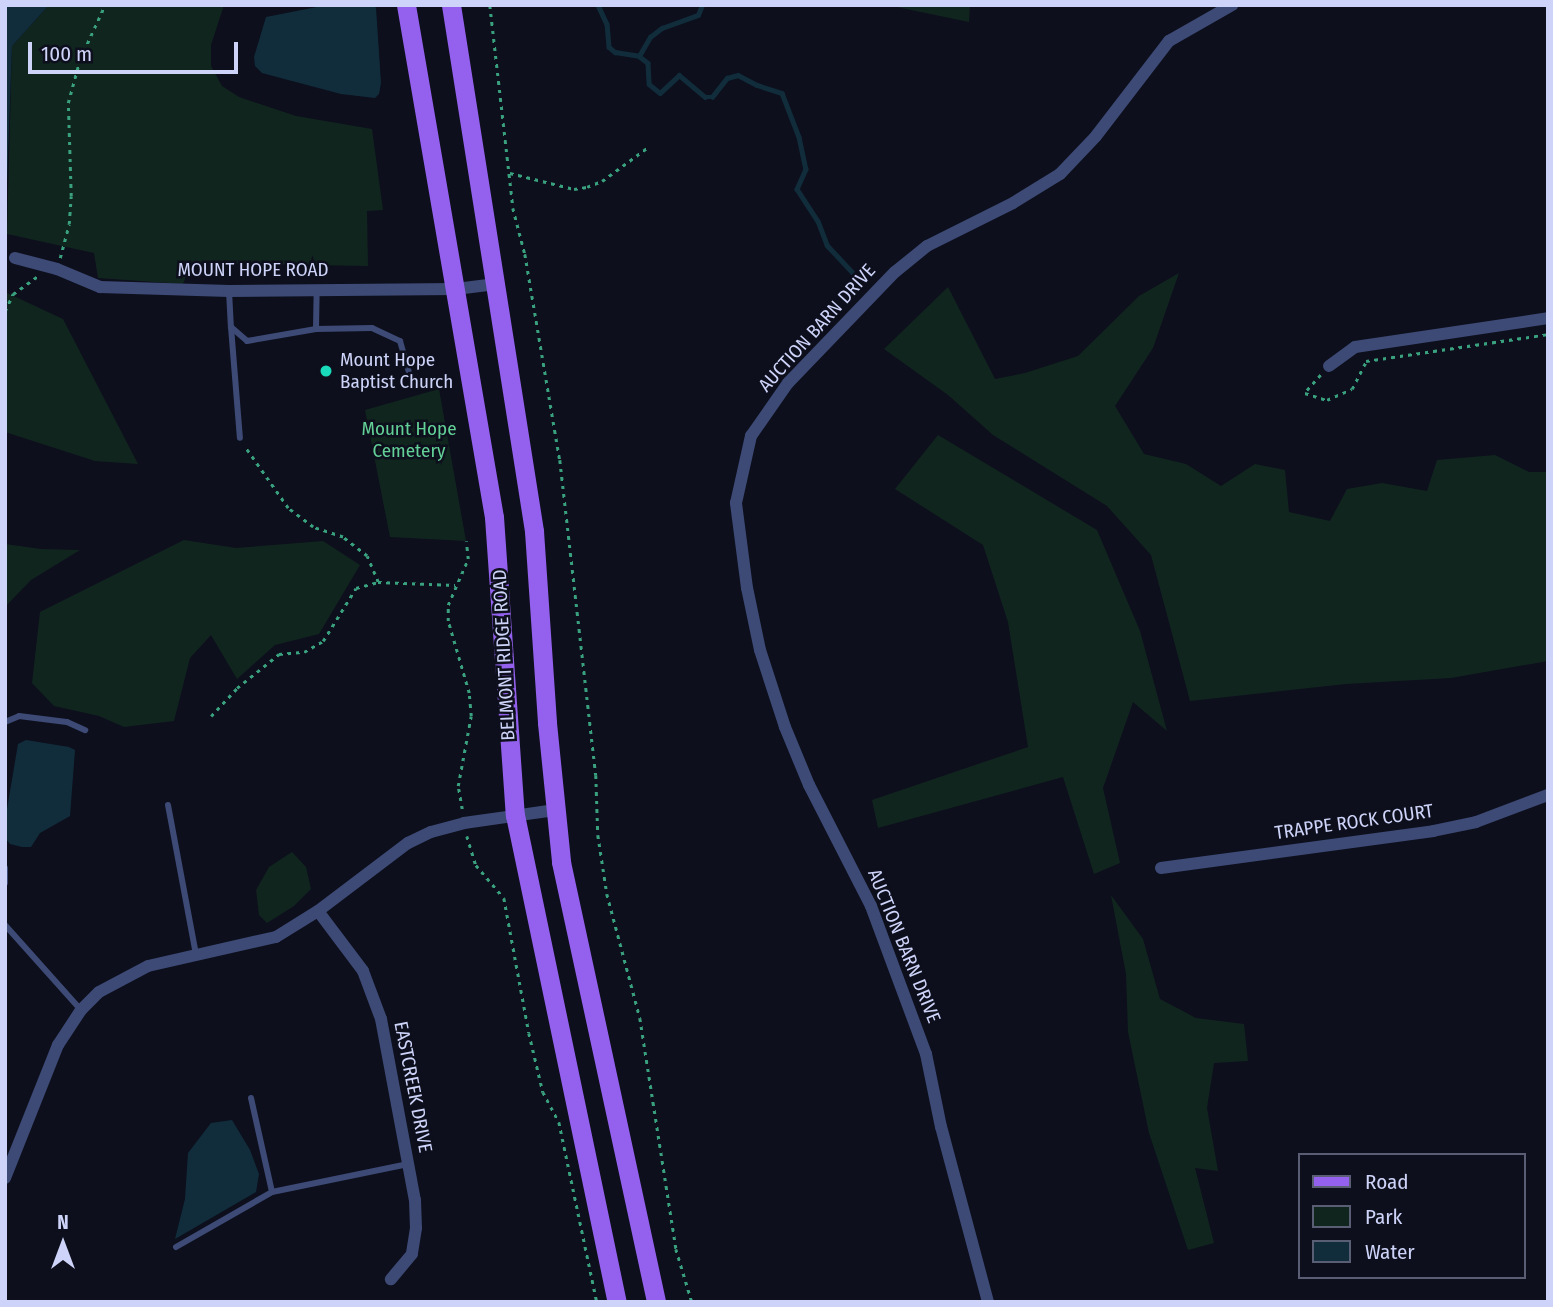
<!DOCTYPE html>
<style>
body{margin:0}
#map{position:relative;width:1553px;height:1307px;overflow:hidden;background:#0d0f1c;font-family:"Fira Sans Condensed",sans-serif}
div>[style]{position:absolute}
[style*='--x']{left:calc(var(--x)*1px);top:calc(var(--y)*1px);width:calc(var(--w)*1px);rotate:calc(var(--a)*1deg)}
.green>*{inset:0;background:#11251f}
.water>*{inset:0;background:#112d3c}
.stream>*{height:4.5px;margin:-2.25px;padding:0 2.25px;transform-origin:2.25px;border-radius:2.25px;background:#112d3c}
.path>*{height:2.5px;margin-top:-1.25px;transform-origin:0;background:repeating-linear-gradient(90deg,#3aa17f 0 3.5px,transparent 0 8.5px)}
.service>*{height:6px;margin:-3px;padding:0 3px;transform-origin:3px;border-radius:3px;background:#3d4a76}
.minor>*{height:12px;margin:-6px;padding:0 6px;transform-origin:6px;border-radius:6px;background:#3d4a76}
.primary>*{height:19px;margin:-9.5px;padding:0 9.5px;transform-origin:9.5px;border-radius:9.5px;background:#9361ed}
.dots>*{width:19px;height:19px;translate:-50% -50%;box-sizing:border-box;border:4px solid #0d0f1c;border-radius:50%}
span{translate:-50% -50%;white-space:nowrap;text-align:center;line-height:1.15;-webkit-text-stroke:5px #0d0f1c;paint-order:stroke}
.street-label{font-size:19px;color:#ced4f9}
.poi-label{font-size:19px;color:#ced4f9}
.left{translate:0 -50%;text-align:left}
.park-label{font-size:19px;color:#63d097}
.frame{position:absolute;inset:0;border:7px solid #ced4f9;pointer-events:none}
.legend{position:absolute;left:1298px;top:1153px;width:228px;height:126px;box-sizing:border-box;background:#0d0f1c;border:2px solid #5a5e74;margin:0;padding:9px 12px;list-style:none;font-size:21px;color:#ced4f9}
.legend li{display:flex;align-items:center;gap:14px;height:35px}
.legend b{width:35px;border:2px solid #5a5e74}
.north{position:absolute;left:28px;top:1209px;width:70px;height:70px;-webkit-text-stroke:5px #0d0f1c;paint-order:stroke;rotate:0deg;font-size:19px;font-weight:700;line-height:28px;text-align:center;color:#ced4f9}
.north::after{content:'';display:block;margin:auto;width:24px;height:32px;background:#ced4f9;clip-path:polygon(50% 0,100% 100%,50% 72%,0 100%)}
.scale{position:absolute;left:28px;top:42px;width:210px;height:32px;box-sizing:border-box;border:4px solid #ced4f9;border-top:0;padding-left:9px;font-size:21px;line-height:24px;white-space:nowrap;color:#ced4f9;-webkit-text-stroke:5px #0d0f1c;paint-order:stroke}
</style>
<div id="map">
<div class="green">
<i style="clip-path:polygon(49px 5px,224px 5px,211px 45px,211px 66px,222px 86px,239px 97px,296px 116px,372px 129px,383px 210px,367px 211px,368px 266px,191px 263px,183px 284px,98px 278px,94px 253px,7px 234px,12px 46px)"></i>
<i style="clip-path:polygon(970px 5px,969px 22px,892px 6px,892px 5px)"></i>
<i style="clip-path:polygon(1179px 273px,1153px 348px,1115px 406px,1144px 454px,1186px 464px,1221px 486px,1255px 464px,1285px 470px,1289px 512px,1330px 521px,1347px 489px,1382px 483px,1427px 491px,1437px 460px,1495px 455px,1529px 472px,1548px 472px,1548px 661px,1451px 678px,1346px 684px,1190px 701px,1151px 555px,1107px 506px,993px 435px,948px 395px,884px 349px,948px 287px,995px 379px,1025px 373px,1078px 356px,1139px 296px)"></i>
<i style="clip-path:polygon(5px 292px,63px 319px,138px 464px,95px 461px,5px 432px)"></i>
<i style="clip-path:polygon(439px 389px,466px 541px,390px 537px,365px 410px)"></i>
<i style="clip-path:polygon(938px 435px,1097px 530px,1140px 631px,1167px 731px,1133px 702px,1103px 788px,1120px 863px,1094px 874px,1063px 777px,878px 828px,872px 800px,1028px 747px,1008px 622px,983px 545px,895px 489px)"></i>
<i style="clip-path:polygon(184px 540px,236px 548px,323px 541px,360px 565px,319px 634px,275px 645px,237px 679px,211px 635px,190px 658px,174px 721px,124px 727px,99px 716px,54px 706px,32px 683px,40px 612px)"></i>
<i style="clip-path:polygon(5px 544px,41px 549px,80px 550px,31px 580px,5px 607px)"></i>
<i style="clip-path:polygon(292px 852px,306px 867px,311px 889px,294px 906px,267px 923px,259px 915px,256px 890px,269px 867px)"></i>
<i style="clip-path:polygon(1111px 895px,1143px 939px,1160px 999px,1196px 1018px,1244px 1024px,1248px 1061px,1214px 1063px,1207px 1108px,1218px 1171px,1195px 1168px,1214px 1243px,1188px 1250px,1149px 1133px,1128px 1032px,1126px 974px)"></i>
</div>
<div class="water">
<i style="clip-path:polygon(5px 5px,49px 5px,12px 46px,5px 238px)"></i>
<i style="clip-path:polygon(327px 5px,374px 5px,376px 8px,381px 83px,379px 94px,375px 98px,341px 94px,262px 73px,255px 66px,254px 57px,266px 17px)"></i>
<i style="clip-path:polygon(26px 740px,69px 747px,75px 750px,70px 816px,40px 833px,31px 847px,22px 847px,10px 844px,6px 839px,5px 821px,18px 744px)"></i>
<i style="clip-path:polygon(232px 1120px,250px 1150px,259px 1174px,256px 1192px,175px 1239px,185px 1199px,188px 1153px,211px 1123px)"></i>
</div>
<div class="stream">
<i style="--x:598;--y:5;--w:21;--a:65"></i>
<i style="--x:607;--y:24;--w:23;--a:85"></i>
<i style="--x:609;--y:47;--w:8;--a:40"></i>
<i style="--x:615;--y:52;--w:24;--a:9"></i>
<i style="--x:639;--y:56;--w:11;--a:38"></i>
<i style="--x:648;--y:63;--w:21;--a:87"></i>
<i style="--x:649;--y:84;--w:14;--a:39"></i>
<i style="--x:660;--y:93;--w:26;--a:-43"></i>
<i style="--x:679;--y:75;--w:34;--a:40"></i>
<i style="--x:705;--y:97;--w:7;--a:0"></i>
<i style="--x:712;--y:97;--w:24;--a:-52"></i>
<i style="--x:727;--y:78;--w:11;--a:-15"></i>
<i style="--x:738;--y:75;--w:21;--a:28"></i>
<i style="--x:757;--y:85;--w:26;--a:18"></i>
<i style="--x:782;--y:93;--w:47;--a:68.9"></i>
<i style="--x:799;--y:137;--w:33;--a:78"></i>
<i style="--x:806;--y:169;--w:22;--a:114"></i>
<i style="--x:797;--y:189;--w:38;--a:57"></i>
<i style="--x:818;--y:221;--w:26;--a:69"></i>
<i style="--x:827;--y:245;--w:41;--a:47"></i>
<i style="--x:639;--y:56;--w:22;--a:-60"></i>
<i style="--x:650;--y:37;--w:15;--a:-37"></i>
<i style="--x:662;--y:28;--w:38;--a:-20"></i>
<i style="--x:698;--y:15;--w:11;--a:-68"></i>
</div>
<div class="path">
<i style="--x:490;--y:5;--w:204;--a:83.5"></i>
<i style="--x:513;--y:208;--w:48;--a:75.4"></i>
<i style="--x:525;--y:254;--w:209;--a:80.4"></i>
<i style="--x:560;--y:460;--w:317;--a:83.5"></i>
<i style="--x:596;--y:775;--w:60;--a:88.1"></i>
<i style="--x:598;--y:835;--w:60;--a:81.3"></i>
<i style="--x:607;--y:894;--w:128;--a:75.1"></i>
<i style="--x:640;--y:1018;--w:234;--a:81.1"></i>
<i style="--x:676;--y:1249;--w:55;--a:73.2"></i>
<i style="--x:510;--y:173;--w:66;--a:14"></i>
<i style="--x:574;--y:189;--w:13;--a:-9"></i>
<i style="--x:587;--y:187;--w:16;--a:-22"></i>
<i style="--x:602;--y:181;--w:56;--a:-36.3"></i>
<i style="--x:60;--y:258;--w:35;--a:-75"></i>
<i style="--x:69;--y:224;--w:28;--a:-86"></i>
<i style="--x:71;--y:196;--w:93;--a:-91.8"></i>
<i style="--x:68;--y:103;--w:46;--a:-74.7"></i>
<i style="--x:80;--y:59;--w:60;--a:-65.2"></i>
<i style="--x:5;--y:311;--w:19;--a:-65"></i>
<i style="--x:13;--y:294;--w:31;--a:-36"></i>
<i style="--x:1321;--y:375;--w:24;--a:132"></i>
<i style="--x:1305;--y:393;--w:23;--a:18"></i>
<i style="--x:1327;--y:400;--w:27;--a:-24"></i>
<i style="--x:1352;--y:389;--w:31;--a:-63"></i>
<i style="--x:1366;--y:361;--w:184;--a:-8.4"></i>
<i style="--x:378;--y:582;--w:77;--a:2.2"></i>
<i style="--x:211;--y:716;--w:38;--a:-47"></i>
<i style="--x:237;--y:688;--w:54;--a:-39"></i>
<i style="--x:279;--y:654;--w:25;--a:-5"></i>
<i style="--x:304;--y:652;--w:22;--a:-30"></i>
<i style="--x:323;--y:641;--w:62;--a:-58.1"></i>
<i style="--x:356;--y:588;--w:23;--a:-15"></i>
<i style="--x:378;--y:582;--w:28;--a:-113"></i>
<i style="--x:367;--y:556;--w:31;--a:-142"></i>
<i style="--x:343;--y:537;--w:32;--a:-162"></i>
<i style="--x:313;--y:527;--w:31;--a:-143"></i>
<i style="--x:288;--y:508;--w:75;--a:-125.2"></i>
<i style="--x:462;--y:809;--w:23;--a:-100"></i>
<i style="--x:458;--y:786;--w:71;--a:-79.5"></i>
<i style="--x:471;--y:716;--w:23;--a:-95"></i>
<i style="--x:469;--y:693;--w:75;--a:-106.3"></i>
<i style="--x:448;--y:621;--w:16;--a:-90"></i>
<i style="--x:448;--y:605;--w:50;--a:-66.5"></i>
<i style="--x:468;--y:559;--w:18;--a:-96"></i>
<i style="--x:467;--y:836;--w:30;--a:73"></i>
<i style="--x:476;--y:865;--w:43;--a:49.7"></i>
<i style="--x:504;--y:898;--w:137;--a:79.5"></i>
<i style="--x:529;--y:1033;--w:61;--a:76.7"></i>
<i style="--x:543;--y:1092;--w:34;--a:62"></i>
<i style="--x:559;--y:1122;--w:184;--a:78.1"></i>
</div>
<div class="service">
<i style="--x:229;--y:291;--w:36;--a:87"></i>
<i style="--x:231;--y:327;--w:21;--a:41"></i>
<i style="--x:247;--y:341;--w:70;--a:-9.9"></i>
<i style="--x:316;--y:329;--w:39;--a:-89"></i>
<i style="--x:231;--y:327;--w:111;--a:85.4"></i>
<i style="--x:316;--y:329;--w:56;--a:-1"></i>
<i style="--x:372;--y:328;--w:31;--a:25"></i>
<i style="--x:400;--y:341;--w:32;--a:74"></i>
<i style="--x:5;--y:722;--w:15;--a:-23"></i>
<i style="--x:19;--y:716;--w:48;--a:7.1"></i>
<i style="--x:67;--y:722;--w:20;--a:24"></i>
<i style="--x:168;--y:805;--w:153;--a:79.4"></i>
<i style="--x:5;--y:868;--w:15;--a:90"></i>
<i style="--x:5;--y:925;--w:114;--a:48.2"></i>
<i style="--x:251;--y:1098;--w:96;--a:77.4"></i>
<i style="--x:176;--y:1247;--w:111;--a:-29.8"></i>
<i style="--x:272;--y:1192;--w:139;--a:-11.6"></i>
</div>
<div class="minor">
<i style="--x:15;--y:258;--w:43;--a:14.7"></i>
<i style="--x:57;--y:269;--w:47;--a:22.7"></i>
<i style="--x:100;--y:287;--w:129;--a:1.8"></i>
<i style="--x:229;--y:291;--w:227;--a:-0.5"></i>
<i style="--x:456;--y:289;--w:40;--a:-7.1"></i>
<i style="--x:1329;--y:366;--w:32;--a:-36"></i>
<i style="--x:1355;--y:347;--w:195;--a:-8.5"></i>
<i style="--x:1161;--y:868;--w:275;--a:-7.7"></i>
<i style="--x:1433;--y:831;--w:44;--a:-11.8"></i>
<i style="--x:1476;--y:822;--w:77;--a:-20.6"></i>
<i style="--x:318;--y:911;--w:75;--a:53.1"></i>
<i style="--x:363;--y:971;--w:51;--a:69.4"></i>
<i style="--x:381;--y:1019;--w:184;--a:79.4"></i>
<i style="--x:415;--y:1200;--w:28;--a:88"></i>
<i style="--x:416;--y:1228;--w:26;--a:99"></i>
<i style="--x:412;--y:1254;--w:33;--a:130"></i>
<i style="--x:5;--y:1178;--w:143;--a:-68.3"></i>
<i style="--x:58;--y:1045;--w:42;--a:-56.7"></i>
<i style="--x:81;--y:1010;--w:25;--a:-45"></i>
<i style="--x:99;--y:992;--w:55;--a:-28"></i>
<i style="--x:148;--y:966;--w:131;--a:-12.8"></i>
<i style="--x:276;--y:937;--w:49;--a:-31.8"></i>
<i style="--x:318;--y:911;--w:113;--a:-37.1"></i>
<i style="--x:408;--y:843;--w:25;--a:-26"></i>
<i style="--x:431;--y:832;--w:34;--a:-15"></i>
<i style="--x:464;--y:823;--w:92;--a:-8.1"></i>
<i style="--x:988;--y:1302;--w:181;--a:-105"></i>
<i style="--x:941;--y:1127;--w:75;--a:-101.6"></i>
<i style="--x:926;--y:1054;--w:158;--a:-110.4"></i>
<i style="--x:871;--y:906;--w:136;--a:-117.1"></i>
<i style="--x:809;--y:785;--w:63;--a:-112.5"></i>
<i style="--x:785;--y:727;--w:81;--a:-108"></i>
<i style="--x:760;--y:650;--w:63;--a:-101.8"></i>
<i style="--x:747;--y:588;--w:86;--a:-97.4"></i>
<i style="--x:736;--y:503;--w:69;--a:-77.4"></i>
<i style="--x:751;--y:436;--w:65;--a:-55.1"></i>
<i style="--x:788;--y:383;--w:154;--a:-46.1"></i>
<i style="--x:895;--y:272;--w:41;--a:-39.1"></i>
<i style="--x:927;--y:246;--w:96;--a:-26.6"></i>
<i style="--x:1013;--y:203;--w:55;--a:-31.7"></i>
<i style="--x:1060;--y:174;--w:52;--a:-46.5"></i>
<i style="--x:1096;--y:136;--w:120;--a:-52.5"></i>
<i style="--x:1169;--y:41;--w:73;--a:-29.7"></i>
</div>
<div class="primary">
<i style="--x:406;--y:5;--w:520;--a:80.25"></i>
<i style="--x:494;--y:517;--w:299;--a:86"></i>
<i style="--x:515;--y:815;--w:498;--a:78.2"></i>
<i style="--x:451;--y:5;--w:533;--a:81.03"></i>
<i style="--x:534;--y:531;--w:192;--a:86.1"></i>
<i style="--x:547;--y:723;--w:140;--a:84.2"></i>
<i style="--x:561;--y:862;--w:450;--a:77.8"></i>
</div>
<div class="dots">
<i style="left:326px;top:371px;background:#19daba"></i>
</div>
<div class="street-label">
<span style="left:253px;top:270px">MOUNT HOPE ROAD</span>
<span style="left:817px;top:328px;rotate:-48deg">AUCTION BARN DRIVE</span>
<span style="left:504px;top:655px;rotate:-93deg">BELMONT RIDGE ROAD</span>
<span style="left:1354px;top:822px;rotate:-8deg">TRAPPE ROCK COURT</span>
<span style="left:904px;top:946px;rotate:68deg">AUCTION BARN DRIVE</span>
<span style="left:413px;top:1087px;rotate:79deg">EASTCREEK DRIVE</span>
</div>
<div class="poi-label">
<span class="left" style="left:340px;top:371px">Mount Hope<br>Baptist Church</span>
</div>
<div class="park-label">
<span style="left:409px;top:440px">Mount Hope<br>Cemetery</span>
</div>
<div class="frame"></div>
<ul class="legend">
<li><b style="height:9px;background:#9361ed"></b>Road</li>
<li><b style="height:19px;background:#11251f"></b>Park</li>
<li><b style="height:19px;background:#112d3c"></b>Water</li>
</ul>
<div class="north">N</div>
<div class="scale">100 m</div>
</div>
